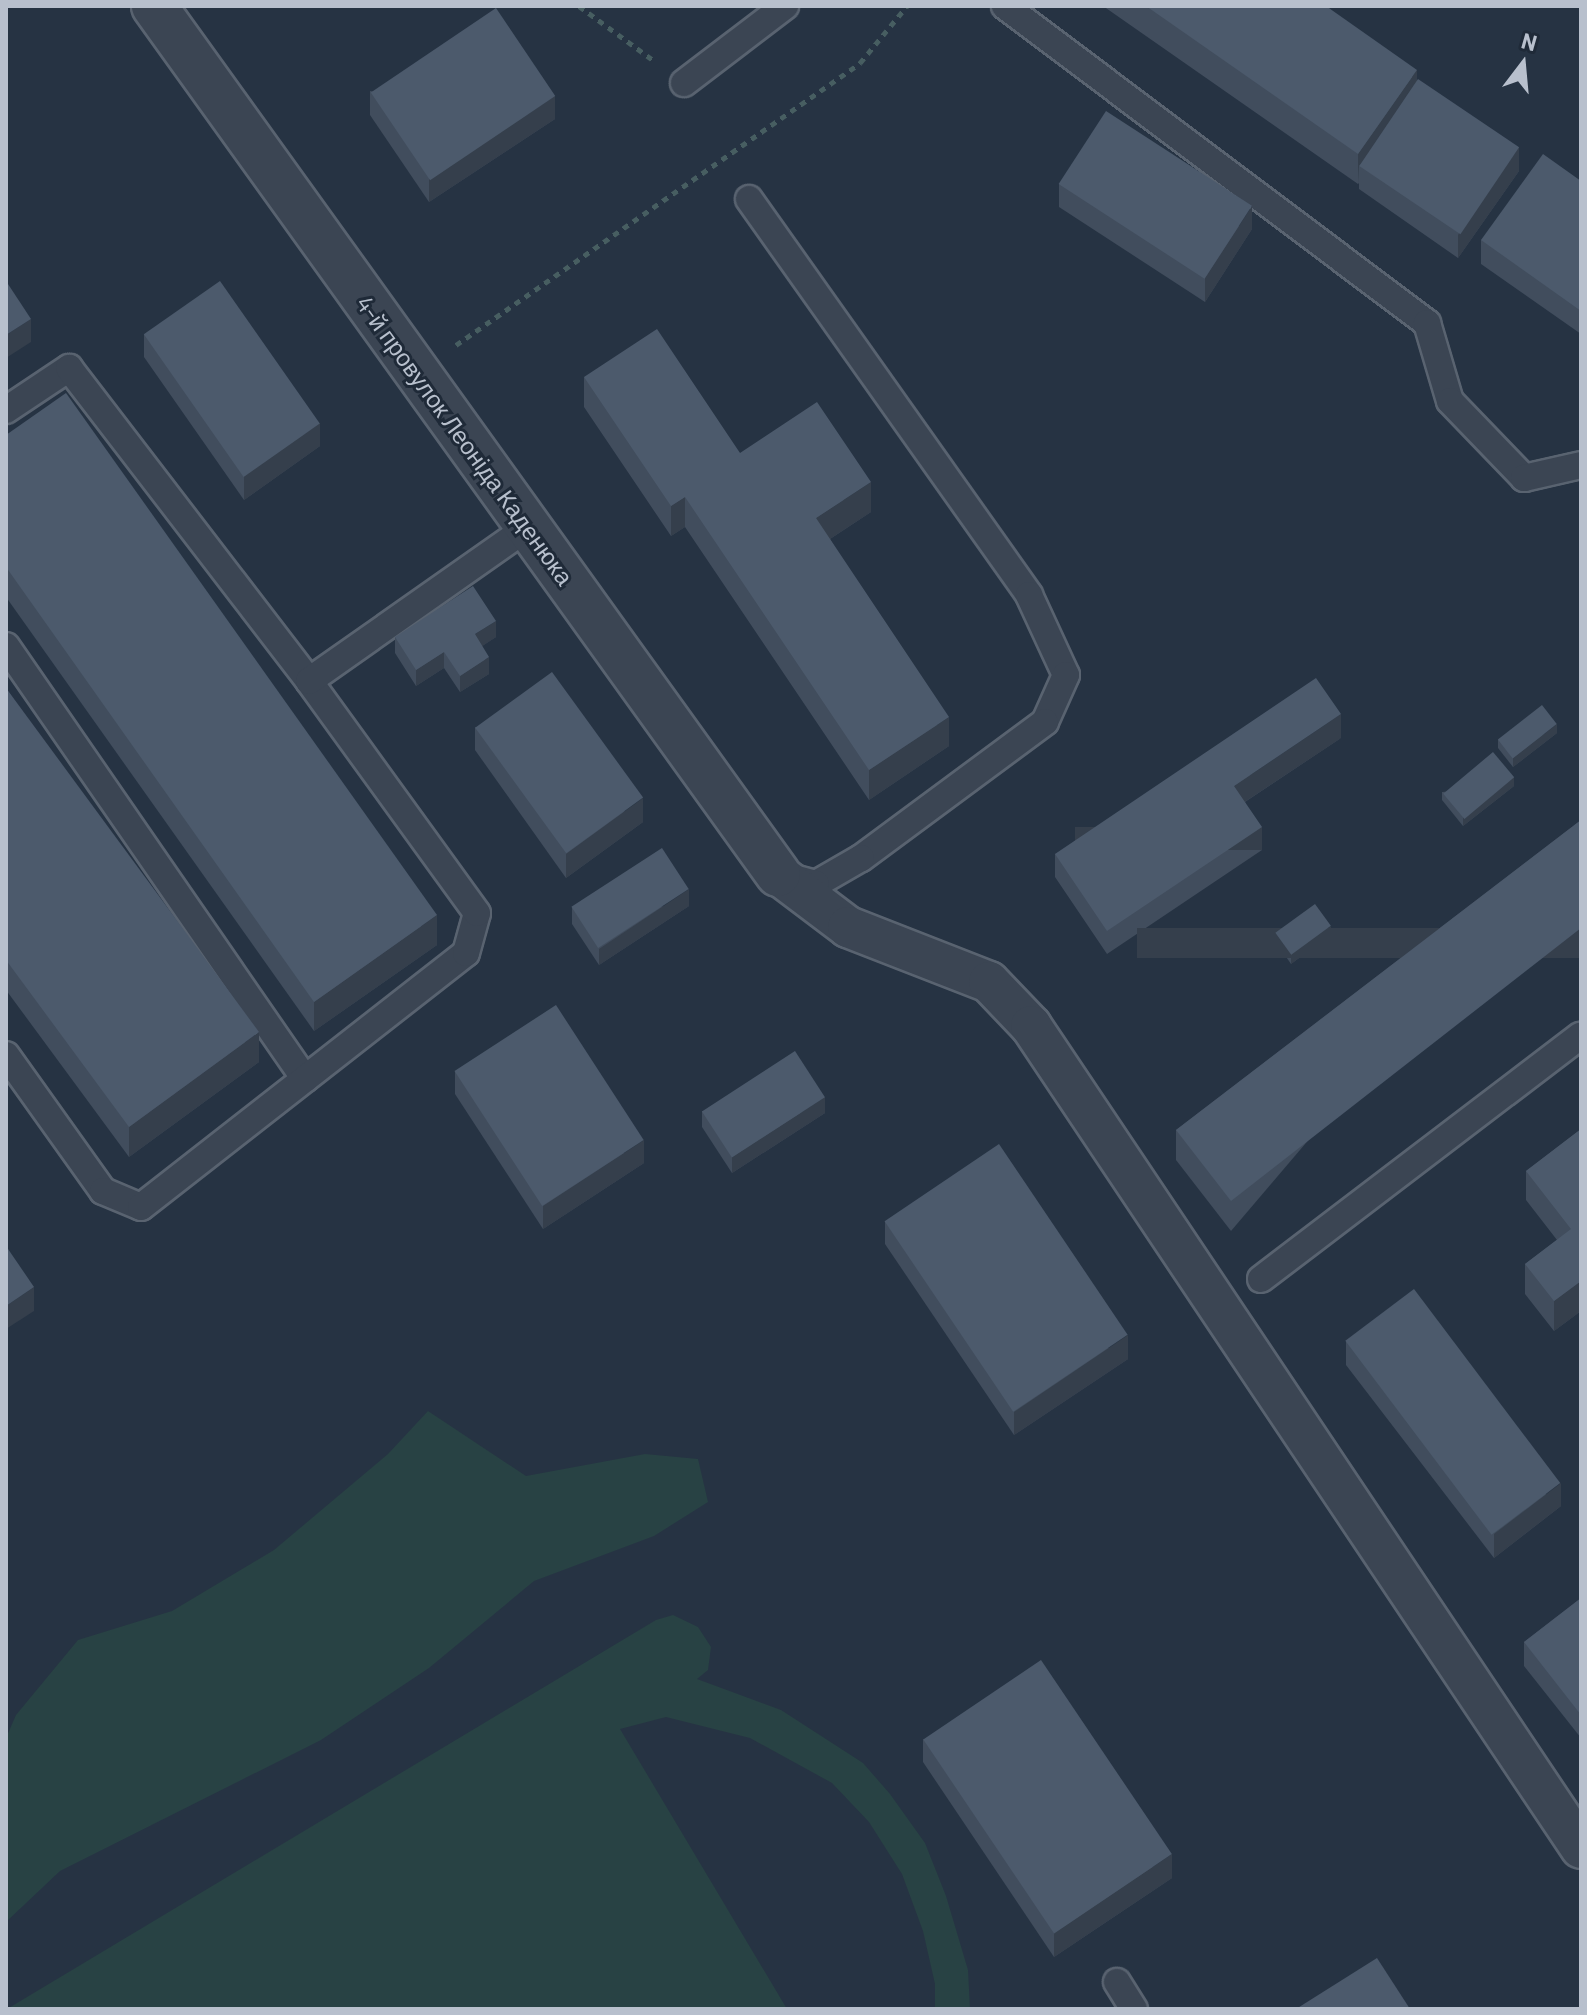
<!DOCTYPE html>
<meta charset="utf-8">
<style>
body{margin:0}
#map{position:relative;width:1587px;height:2015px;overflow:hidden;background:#263343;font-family:Barlow,sans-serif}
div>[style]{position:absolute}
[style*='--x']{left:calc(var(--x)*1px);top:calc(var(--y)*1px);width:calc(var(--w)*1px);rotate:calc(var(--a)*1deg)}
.green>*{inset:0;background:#284244}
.path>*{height:5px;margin-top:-2.5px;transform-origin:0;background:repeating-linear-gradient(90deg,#475e61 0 6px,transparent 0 12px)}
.roads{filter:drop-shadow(2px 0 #596370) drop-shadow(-2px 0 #596370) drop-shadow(0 2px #596370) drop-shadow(0 -2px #596370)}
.service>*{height:26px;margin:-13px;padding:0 13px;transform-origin:13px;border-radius:13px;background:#3b4553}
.pedestrian>*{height:40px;margin:-20px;padding:0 20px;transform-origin:20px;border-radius:20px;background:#3b4553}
.minor>*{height:44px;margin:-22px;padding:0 22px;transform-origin:22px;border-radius:22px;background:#3b4553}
.wall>*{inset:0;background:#414d5d}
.shaded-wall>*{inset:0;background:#353f4c;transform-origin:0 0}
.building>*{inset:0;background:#4c5a6c;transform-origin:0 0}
span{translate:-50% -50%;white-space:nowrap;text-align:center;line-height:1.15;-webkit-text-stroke:6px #1f2a38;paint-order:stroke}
.street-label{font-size:24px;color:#b8c0cd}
.frame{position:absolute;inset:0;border:8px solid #b8c0cd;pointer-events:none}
.north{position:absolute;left:1483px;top:24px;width:80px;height:80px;-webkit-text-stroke:6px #1f2a38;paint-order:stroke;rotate:16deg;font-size:22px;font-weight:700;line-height:32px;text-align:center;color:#b8c0cd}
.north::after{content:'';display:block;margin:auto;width:28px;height:36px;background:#b8c0cd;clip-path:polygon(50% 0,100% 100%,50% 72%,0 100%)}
</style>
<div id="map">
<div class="green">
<i style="clip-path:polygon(428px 1411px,526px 1476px,645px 1454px,698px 1459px,708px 1502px,654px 1536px,534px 1581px,429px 1668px,321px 1740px,60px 1871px,6px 1922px,6px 1738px,16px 1715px,78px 1640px,172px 1611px,274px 1550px,388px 1454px)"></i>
<i style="clip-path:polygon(673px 1615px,698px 1627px,711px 1647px,708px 1670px,697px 1679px,781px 1710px,863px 1763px,890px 1794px,925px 1843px,946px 1896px,968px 1970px,970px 2009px,935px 2009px,935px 1984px,923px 1931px,902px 1874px,869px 1822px,832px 1783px,750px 1738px,666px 1717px,620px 1729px,787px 2009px,7px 2009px,656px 1620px)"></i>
</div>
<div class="path">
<i style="--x:579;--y:6;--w:92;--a:36.1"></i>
<i style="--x:456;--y:345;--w:493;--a:-34.9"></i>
<i style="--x:860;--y:63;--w:74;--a:-50.5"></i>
</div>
<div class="roads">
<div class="service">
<i style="--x:1005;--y:6;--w:528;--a:36.91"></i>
<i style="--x:1427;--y:323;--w:81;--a:73.6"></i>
<i style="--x:1450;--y:401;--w:107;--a:46.1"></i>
<i style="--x:1524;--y:478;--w:58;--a:-12.8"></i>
<i style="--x:684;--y:83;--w:127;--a:-37.3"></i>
<i style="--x:749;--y:199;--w:485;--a:54.7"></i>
<i style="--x:1029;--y:595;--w:88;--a:65.2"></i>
<i style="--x:1066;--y:675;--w:51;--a:114.1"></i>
<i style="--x:1045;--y:722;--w:229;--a:143.5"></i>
<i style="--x:861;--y:858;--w:52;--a:150"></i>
<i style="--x:816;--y:884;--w:28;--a:-165"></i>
<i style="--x:6;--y:410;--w:76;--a:-33.7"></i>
<i style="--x:69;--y:368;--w:394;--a:52.5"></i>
<i style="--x:6;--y:646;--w:526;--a:55.37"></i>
<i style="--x:6;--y:1055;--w:167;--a:54.5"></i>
<i style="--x:103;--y:1191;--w:41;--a:22.8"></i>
<i style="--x:141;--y:1207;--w:412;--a:-38"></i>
<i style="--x:466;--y:953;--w:41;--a:-74.6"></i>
<i style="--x:477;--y:913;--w:286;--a:-125.9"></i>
<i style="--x:309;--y:681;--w:268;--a:-35.1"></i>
<i style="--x:1261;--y:1279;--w:402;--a:-37.3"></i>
<i style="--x:1117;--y:1982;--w:32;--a:58"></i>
</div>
<div class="pedestrian">
<i style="--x:778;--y:874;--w:88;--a:37.1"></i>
<i style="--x:848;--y:927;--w:151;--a:21.3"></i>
<i style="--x:989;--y:982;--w:61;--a:46.3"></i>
<i style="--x:1031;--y:1026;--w:989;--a:56.21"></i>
</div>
<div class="minor">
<i style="--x:154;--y:6;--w:1069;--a:54.29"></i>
</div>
</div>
<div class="wall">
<i style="clip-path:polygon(1103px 6px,1326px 6px,1417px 81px,1519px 171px,1458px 258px,1359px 189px,1359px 183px,1358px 184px)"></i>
<i style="clip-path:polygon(370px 91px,555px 119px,429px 202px,370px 115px)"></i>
<i style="clip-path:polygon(1581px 181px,1581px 334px,1481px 264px,1481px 240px)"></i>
<i style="clip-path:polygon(1059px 184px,1252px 229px,1205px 302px,1059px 207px)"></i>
<i style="clip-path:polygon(144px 334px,320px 446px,244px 500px,144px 357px)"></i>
<i style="clip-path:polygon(584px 377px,740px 453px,871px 512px,830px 539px,949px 746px,869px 800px,685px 527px,671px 536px,584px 407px)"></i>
<i style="clip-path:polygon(6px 435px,437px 945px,314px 1031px,6px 597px)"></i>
<i style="clip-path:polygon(395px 637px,496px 637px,482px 646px,489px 674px,460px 692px,444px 668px,416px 686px,395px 653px)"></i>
<i style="clip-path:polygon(6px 688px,259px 1062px,129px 1157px,6px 990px)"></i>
<i style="clip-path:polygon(475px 727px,643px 822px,566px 878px,475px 750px)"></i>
<i style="clip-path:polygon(1557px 733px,1513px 767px,1498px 748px,1498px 740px)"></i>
<i style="clip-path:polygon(1341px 738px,1245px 802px,1262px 850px,1107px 954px,1055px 877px,1055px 854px)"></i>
<i style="clip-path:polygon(1514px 786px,1463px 826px,1442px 800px,1442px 792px)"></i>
<i style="clip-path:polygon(1581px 820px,1231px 1231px,1176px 1160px,1176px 1130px)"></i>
<i style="clip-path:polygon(689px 906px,599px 965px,572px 924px,572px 908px)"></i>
<i style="clip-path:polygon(1276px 934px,1331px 934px,1291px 964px,1276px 942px)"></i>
<i style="clip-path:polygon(455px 1071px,644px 1163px,543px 1229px,455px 1094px)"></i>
<i style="clip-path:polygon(702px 1111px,825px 1113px,732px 1173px,702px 1127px)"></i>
<i style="clip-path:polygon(1581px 1129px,1581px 1311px,1554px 1331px,1525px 1294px,1525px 1264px,1557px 1240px,1526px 1200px,1526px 1171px)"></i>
<i style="clip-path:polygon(885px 1221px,1128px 1359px,1014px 1435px,885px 1244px)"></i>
<i style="clip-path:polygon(1346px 1341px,1561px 1506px,1494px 1558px,1346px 1365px)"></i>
<i style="clip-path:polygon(1581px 1598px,1581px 1738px,1524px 1666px,1524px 1642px)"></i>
<i style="clip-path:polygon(923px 1739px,1172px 1878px,1054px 1957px,923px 1762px)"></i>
</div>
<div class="shaded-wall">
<i style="clip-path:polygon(1417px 70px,1417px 99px,1359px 166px,1358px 184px,1358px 154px)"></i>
<i style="clip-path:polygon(555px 96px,555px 119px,429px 202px,429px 179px)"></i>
<i style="clip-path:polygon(1519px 147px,1519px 171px,1458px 258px,1458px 235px)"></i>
<i style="clip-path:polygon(1252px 206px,1252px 229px,1205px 302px,1205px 278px)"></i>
<i style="clip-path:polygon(31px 319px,31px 342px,6px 358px,6px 335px)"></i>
<i style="clip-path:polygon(320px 423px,320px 446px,244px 500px,244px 476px)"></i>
<i style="clip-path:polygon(871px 482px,871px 512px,816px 548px,816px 518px)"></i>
<i style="clip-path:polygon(685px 497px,685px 527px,671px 536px,671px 506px)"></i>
<i style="clip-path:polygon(496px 621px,496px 637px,475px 651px,475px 634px)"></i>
<i style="clip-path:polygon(444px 652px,444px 668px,416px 686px,416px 670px)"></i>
<i style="clip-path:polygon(489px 657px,489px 674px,460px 692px,460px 676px)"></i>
<i style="clip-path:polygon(1341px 714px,1341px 738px,1234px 809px,1234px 786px)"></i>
<i style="clip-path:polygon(949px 717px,949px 746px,869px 800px,869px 770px)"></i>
<i style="clip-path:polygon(1557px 724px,1557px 733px,1513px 767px,1513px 758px)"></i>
<i style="clip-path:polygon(1514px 777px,1514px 786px,1463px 826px,1463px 817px)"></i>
<i style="clip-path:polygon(643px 798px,643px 822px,566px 878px,566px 854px)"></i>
<i style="left:1262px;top:827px;width:23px;height:187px;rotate:90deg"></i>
<i style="clip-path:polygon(689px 889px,689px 906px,599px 965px,599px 949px)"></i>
<i style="clip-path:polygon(437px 915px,437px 945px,314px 1031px,314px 1002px)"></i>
<i style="clip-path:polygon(1331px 926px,1331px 934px,1291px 964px,1291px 955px)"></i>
<i style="left:1581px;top:928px;width:30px;height:444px;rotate:90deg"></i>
<i style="clip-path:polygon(259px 1032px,259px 1062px,129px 1157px,129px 1127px)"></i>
<i style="clip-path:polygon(825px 1097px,825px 1113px,732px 1173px,732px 1157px)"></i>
<i style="clip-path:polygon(644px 1140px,644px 1163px,543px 1229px,543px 1206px)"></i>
<i style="clip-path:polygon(1581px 1281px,1581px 1311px,1554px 1331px,1554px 1301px)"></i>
<i style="clip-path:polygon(34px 1287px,34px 1311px,6px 1329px,6px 1306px)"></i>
<i style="clip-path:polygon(1128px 1335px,1128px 1359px,1014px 1435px,1014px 1412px)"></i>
<i style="clip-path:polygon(1561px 1483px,1561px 1506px,1494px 1558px,1494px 1534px)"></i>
<i style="clip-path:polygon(1172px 1854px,1172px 1878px,1054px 1957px,1054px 1933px)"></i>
</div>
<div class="building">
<i style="clip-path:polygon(1146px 6px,1326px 6px,1417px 70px,1358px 154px)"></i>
<i style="left:496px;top:8px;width:106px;height:151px;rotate:56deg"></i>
<i style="left:1418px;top:79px;width:122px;height:105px;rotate:34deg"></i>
<i style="left:1106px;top:111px;width:174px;height:87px;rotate:33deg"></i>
<i style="clip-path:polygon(1543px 154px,1581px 181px,1581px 311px,1481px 240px)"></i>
<i style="clip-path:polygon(6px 281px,31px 319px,6px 335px)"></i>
<i style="left:220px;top:281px;width:174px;height:93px;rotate:55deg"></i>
<i style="clip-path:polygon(657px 329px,740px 453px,817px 402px,871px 482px,816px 518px,949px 717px,869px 770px,685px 497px,671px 506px,584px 377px)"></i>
<i style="clip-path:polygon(66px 393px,437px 915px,314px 1002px,6px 567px,6px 435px)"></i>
<i style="clip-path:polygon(473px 586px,496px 621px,475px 634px,489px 657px,460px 676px,444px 652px,416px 670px,395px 637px)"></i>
<i style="left:552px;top:672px;width:155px;height:95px;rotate:54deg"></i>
<i style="clip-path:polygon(1316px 678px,1341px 714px,1234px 786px,1262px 827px,1107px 931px,1055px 854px)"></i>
<i style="clip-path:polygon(6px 688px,259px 1032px,129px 1127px,6px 960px)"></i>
<i style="left:1542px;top:705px;width:24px;height:56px;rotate:52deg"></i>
<i style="left:1493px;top:752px;width:33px;height:65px;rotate:50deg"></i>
<i style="clip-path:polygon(1581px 820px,1581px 928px,1231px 1201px,1176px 1130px)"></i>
<i style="left:662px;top:848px;width:49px;height:108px;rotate:57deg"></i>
<i style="left:1315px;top:904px;width:27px;height:49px;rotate:54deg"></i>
<i style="left:556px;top:1005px;width:161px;height:121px;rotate:57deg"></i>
<i style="left:795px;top:1051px;width:55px;height:111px;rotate:57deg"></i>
<i style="clip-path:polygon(1581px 1129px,1581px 1281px,1554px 1301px,1525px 1264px,1571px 1229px,1526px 1171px)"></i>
<i style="left:999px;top:1144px;width:230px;height:138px;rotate:56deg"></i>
<i style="clip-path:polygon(6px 1246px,34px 1287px,6px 1306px)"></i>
<i style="left:1414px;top:1289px;width:243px;height:86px;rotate:53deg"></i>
<i style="clip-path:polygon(1581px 1598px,1581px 1715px,1524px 1642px)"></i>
<i style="left:1041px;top:1660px;width:234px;height:142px;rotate:56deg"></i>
<i style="clip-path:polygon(1377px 1958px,1410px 2009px,1296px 2009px)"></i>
</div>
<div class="street-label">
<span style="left:465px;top:440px;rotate:54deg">4-й провулок Леоніда Каденюка</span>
</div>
<div class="frame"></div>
<div class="north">N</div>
</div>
